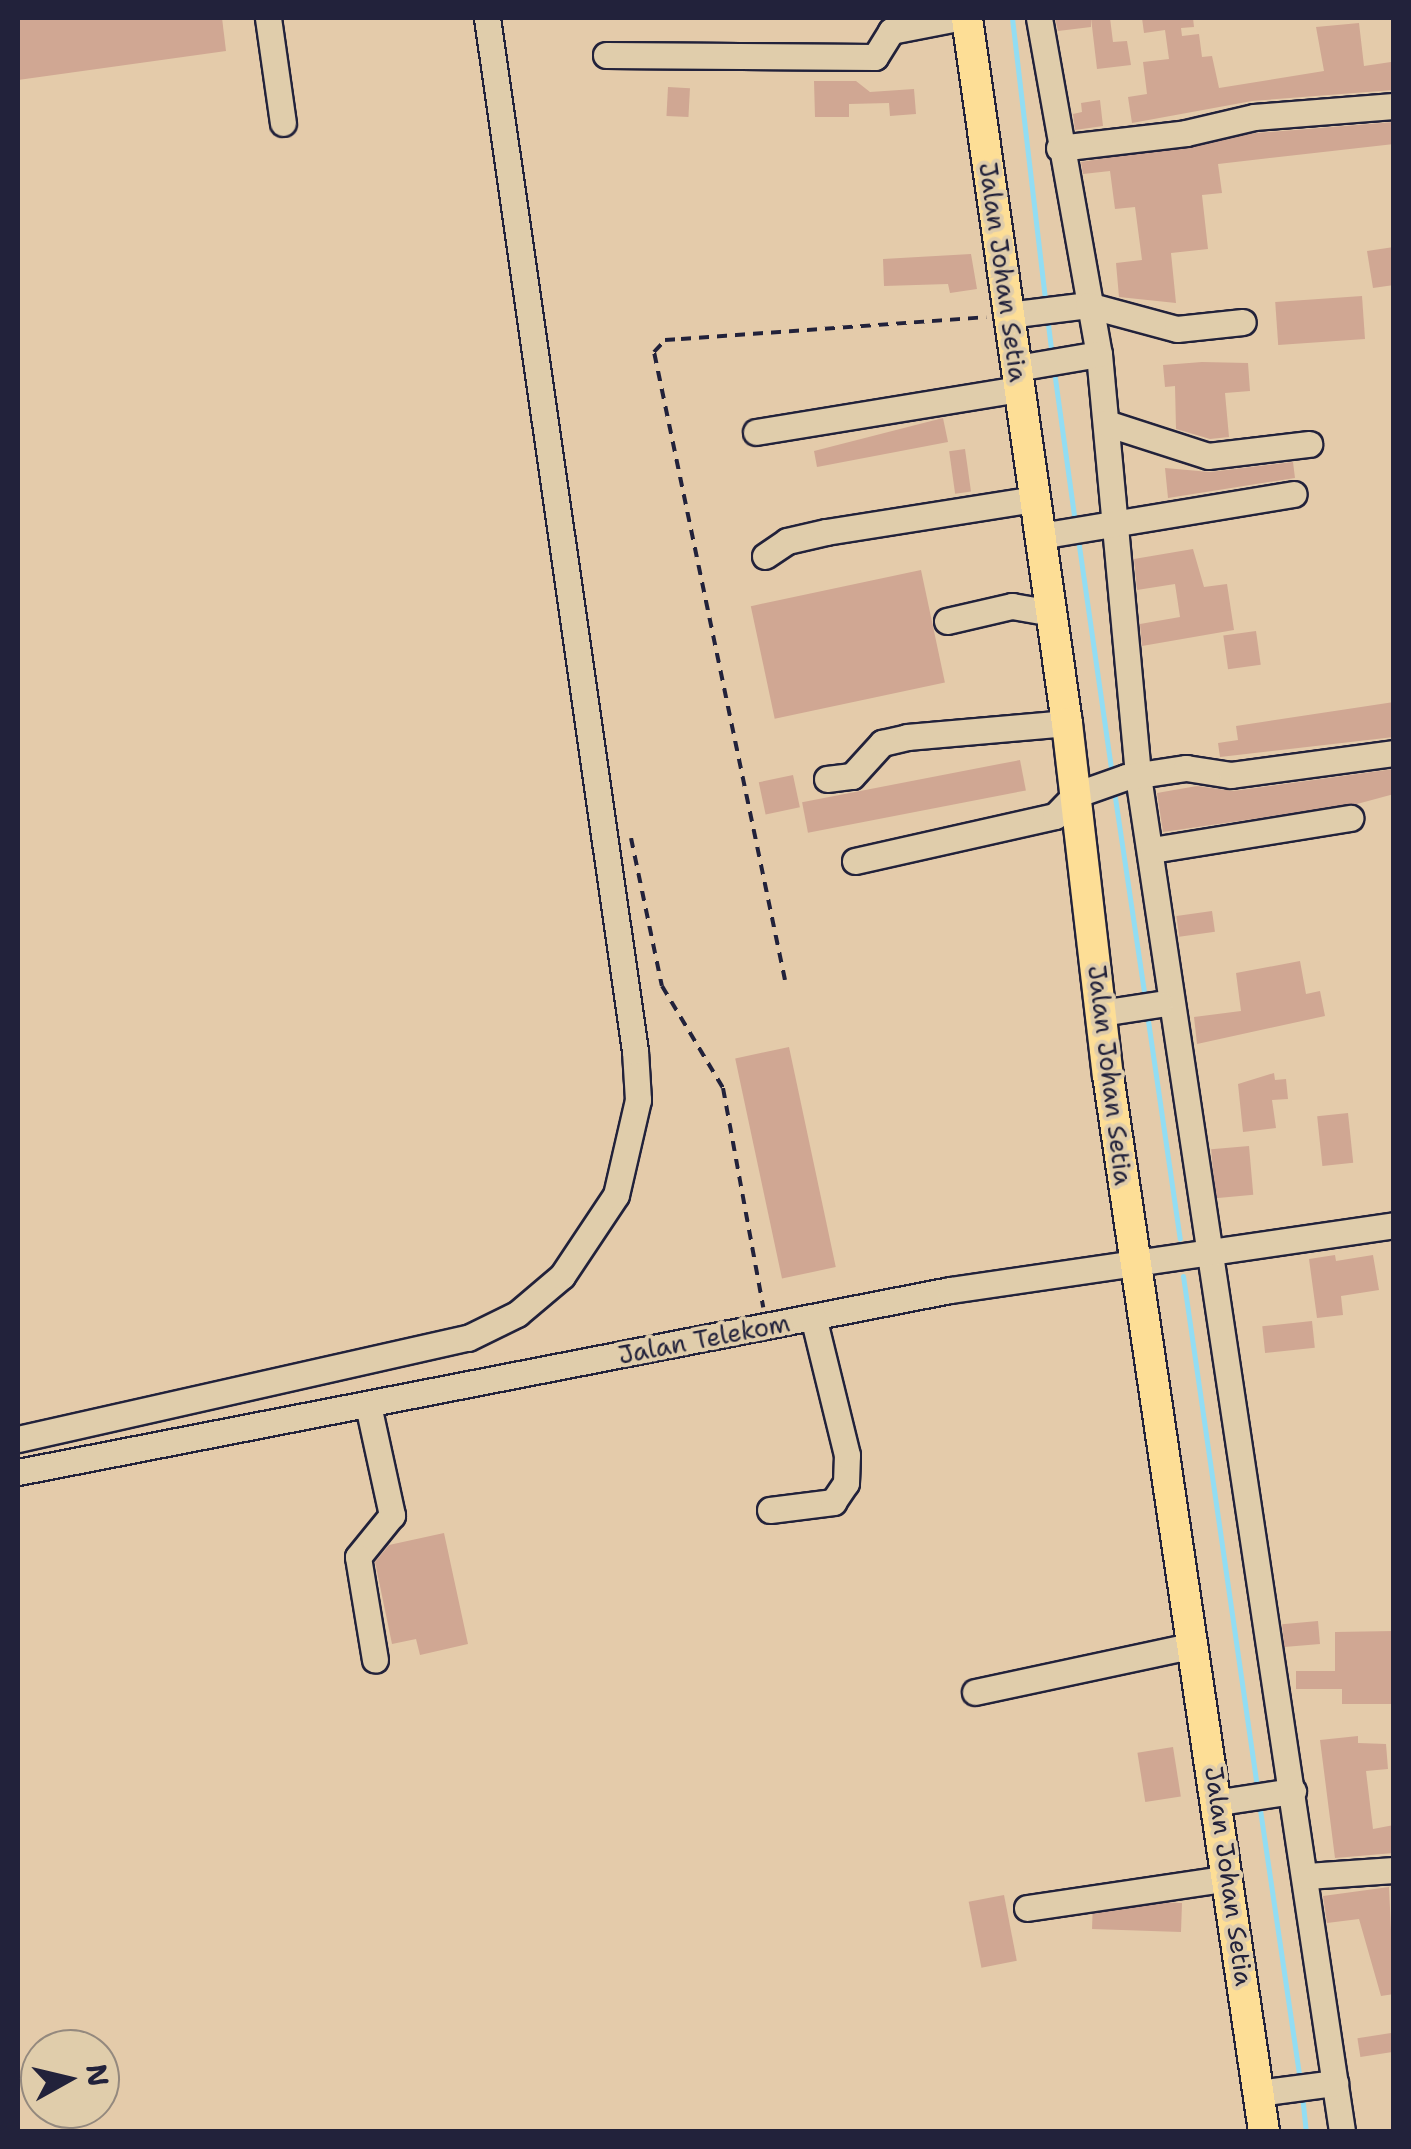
<!DOCTYPE html>
<style>
body{margin:0}
#map{position:relative;width:1411px;height:2149px;overflow:hidden;background:#e4cbaa;font-family:"Shantell Sans",sans-serif}
div>[style]{position:absolute}
[style*='--x']{left:calc(var(--x)*1px);top:calc(var(--y)*1px);width:calc(var(--w)*1px);rotate:calc(var(--a)*1deg)}
.stream>*{height:5px;margin:-2.5px;padding:0 2.5px;transform-origin:2.5px;border-radius:2.5px;background:#92ddf3}
.building>*{inset:0;background:#d0a793;transform-origin:0 0}
.path>*{height:4px;margin-top:-2px;transform-origin:0;background:repeating-linear-gradient(90deg,#22223b 0 10px,transparent 0 18px)}
.roads{filter:drop-shadow(2px 0 #22223b) drop-shadow(-2px 0 #22223b) drop-shadow(0 2px #22223b) drop-shadow(0 -2px #22223b)}
.minor>*{height:25px;margin:-12.5px;padding:0 12.5px;transform-origin:12.5px;border-radius:12.5px;background:#e0cdab}
.major>*{height:30px;margin:-15px;padding:0 15px;transform-origin:15px;border-radius:15px;background:#fdde96}
span{translate:-50% -50%;white-space:nowrap;text-align:center;line-height:1.15;-webkit-text-stroke:8px #e0cdab;paint-order:stroke}
.street-label{font-size:25px;color:#22223b}
.frame{position:absolute;inset:0;border:20px solid #22223b;pointer-events:none}
.north{position:absolute;left:20px;top:2029px;width:100px;height:100px;box-sizing:border-box;background:#e0cdab;border:2px solid #94897e;border-radius:50%;rotate:82deg;font-size:28px;font-weight:700;line-height:40px;text-align:center;color:#22223b}
.north::after{content:'';display:block;margin:auto;width:35px;height:45px;background:#22223b;clip-path:polygon(50% 0,100% 100%,50% 72%,0 100%)}
</style>
<div id="map">
<div class="stream">
<i style="--x:1012;--y:18;--w:284;--a:83.3"></i>
<i style="--x:1047;--y:316;--w:39;--a:83"></i>
<i style="--x:1054;--y:371;--w:153;--a:82.1"></i>
<i style="--x:1078;--y:539;--w:239;--a:81.8"></i>
<i style="--x:1114;--y:791;--w:209;--a:81.5"></i>
<i style="--x:1147;--y:1014;--w:227;--a:81.7"></i>
<i style="--x:1183;--y:1276;--w:516;--a:81.76"></i>
<i style="--x:1259;--y:1803;--w:279;--a:81.6"></i>
<i style="--x:1302;--y:2095;--w:37;--a:84"></i>
</div>
<div class="building">
<i style="clip-path:polygon(18px 18px,222px 18px,226px 51px,18px 80px)"></i>
<i style="clip-path:polygon(1055px 18px,1091px 18px,1091px 27px,1058px 31px)"></i>
<i style="clip-path:polygon(1091px 18px,1110px 18px,1113px 42px,1127px 41px,1131px 65px,1097px 69px)"></i>
<i style="clip-path:polygon(1142px 18px,1193px 18px,1194px 27px,1181px 28px,1182px 36px,1199px 34px,1202px 57px,1212px 56px,1219px 88px,1324px 71px,1316px 27px,1359px 23px,1364px 66px,1391px 62px,1394px 90px,1252px 101px,1132px 123px,1128px 97px,1147px 94px,1143px 62px,1169px 59px,1165px 30px,1144px 33px)"></i>
<i style="clip-path:polygon(814px 81px,856px 81px,870px 92px,914px 89px,916px 114px,890px 116px,889px 103px,849px 104px,849px 117px,815px 117px)"></i>
<i style="left:668px;top:87px;width:22px;height:29px;rotate:3deg"></i>
<i style="clip-path:polygon(1100px 100px,1103px 126px,1075px 130px,1073px 114px,1082px 112px,1081px 103px)"></i>
<i style="clip-path:polygon(1394px 122px,1394px 144px,1218px 164px,1222px 193px,1202px 195px,1208px 249px,1171px 253px,1176px 303px,1119px 297px,1116px 263px,1142px 260px,1135px 207px,1115px 209px,1110px 171px,1083px 174px,1081px 162px,1256px 133px)"></i>
<i style="clip-path:polygon(1394px 247px,1394px 285px,1373px 288px,1367px 251px)"></i>
<i style="clip-path:polygon(971px 254px,977px 289px,950px 293px,948px 284px,884px 286px,883px 259px)"></i>
<i style="left:1362px;top:296px;width:43px;height:87px;rotate:86deg"></i>
<i style="clip-path:polygon(1202px 362px,1248px 363px,1250px 391px,1225px 393px,1229px 437px,1210px 439px,1176px 429px,1175px 386px,1165px 387px,1163px 365px)"></i>
<i style="clip-path:polygon(943px 418px,948px 442px,817px 467px,814px 451px)"></i>
<i style="left:965px;top:449px;width:43px;height:16px;rotate:82deg"></i>
<i style="clip-path:polygon(1293px 462px,1295px 478px,1168px 498px,1165px 468px,1210px 472px)"></i>
<i style="clip-path:polygon(1193px 549px,1204px 587px,1227px 584px,1234px 630px,1142px 646px,1140px 624px,1180px 617px,1175px 584px,1137px 590px,1134px 559px)"></i>
<i style="left:921px;top:570px;width:115px;height:174px;rotate:78deg"></i>
<i style="left:1256px;top:631px;width:34px;height:33px;rotate:82deg"></i>
<i style="clip-path:polygon(1394px 702px,1394px 737px,1220px 757px,1218px 743px,1238px 740px,1236px 726px)"></i>
<i style="left:1020px;top:760px;width:31px;height:222px;rotate:79deg"></i>
<i style="clip-path:polygon(1394px 769px,1394px 794px,1357px 804px,1163px 832px,1157px 793px,1197px 786px,1233px 791px)"></i>
<i style="left:793px;top:775px;width:33px;height:35px;rotate:78deg"></i>
<i style="left:1212px;top:911px;width:21px;height:36px;rotate:82deg"></i>
<i style="clip-path:polygon(1300px 961px,1306px 994px,1320px 991px,1325px 1016px,1197px 1044px,1194px 1017px,1241px 1011px,1236px 973px)"></i>
<i style="left:789px;top:1047px;width:225px;height:55px;rotate:78deg"></i>
<i style="clip-path:polygon(1274px 1073px,1275px 1080px,1286px 1079px,1288px 1099px,1272px 1100px,1276px 1128px,1243px 1132px,1238px 1084px)"></i>
<i style="left:1348px;top:1113px;width:50px;height:31px;rotate:84deg"></i>
<i style="left:1249px;top:1146px;width:49px;height:38px;rotate:85deg"></i>
<i style="clip-path:polygon(1335px 1255px,1336px 1261px,1373px 1255px,1379px 1290px,1341px 1296px,1343px 1315px,1317px 1318px,1309px 1259px)"></i>
<i style="left:1312px;top:1321px;width:27px;height:50px;rotate:84deg"></i>
<i style="clip-path:polygon(444px 1533px,468px 1644px,420px 1655px,416px 1639px,392px 1644px,375px 1562px,389px 1545px)"></i>
<i style="left:1318px;top:1621px;width:23px;height:36px;rotate:85deg"></i>
<i style="clip-path:polygon(1394px 1631px,1394px 1704px,1342px 1704px,1342px 1689px,1296px 1689px,1296px 1671px,1335px 1671px,1335px 1632px)"></i>
<i style="clip-path:polygon(1358px 1736px,1358px 1743px,1386px 1744px,1388px 1769px,1366px 1771px,1373px 1829px,1394px 1825px,1394px 1853px,1335px 1858px,1320px 1740px)"></i>
<i style="left:1173px;top:1747px;width:50px;height:36px;rotate:81deg"></i>
<i style="clip-path:polygon(1389px 1887px,1394px 1994px,1381px 1996px,1359px 1919px,1327px 1923px,1323px 1896px)"></i>
<i style="left:1004px;top:1895px;width:67px;height:36px;rotate:79deg"></i>
<i style="left:1182px;top:1903px;width:29px;height:89px;rotate:92deg"></i>
<i style="left:1391px;top:2033px;width:19px;height:34px;rotate:81deg"></i>
</div>
<div class="path">
<i style="--x:631;--y:838;--w:151;--a:78.2"></i>
<i style="--x:662;--y:986;--w:119;--a:59.1"></i>
<i style="--x:723;--y:1088;--w:223;--a:79.6"></i>
<i style="--x:785;--y:980;--w:642;--a:-101.78"></i>
<i style="--x:654;--y:352;--w:16;--a:-47"></i>
<i style="--x:665;--y:340;--w:16;--a:-4"></i>
<i style="--x:681;--y:339;--w:306;--a:-4.1"></i>
</div>
<div class="roads">
<div class="minor">
<i style="--x:268;--y:18;--w:106;--a:81.9"></i>
<i style="--x:1039;--y:18;--w:341;--a:79.9"></i>
<i style="--x:1099;--y:354;--w:424;--a:84.7"></i>
<i style="--x:1138;--y:776;--w:1371;--a:81.44"></i>
<i style="--x:606;--y:55;--w:269;--a:0.4"></i>
<i style="--x:875;--y:57;--w:31;--a:-58"></i>
<i style="--x:891;--y:31;--w:68;--a:-11"></i>
<i style="--x:1059;--y:148;--w:128;--a:-6.7"></i>
<i style="--x:1186;--y:133;--w:70;--a:-13.2"></i>
<i style="--x:1254;--y:117;--w:140;--a:-4.5"></i>
<i style="--x:1008;--y:315;--w:81;--a:-7.1"></i>
<i style="--x:1088;--y:305;--w:92;--a:15.1"></i>
<i style="--x:1177;--y:329;--w:66;--a:-6.1"></i>
<i style="--x:1017;--y:368;--w:83;--a:-9.7"></i>
<i style="--x:1106;--y:423;--w:107;--a:17.9"></i>
<i style="--x:1208;--y:456;--w:102;--a:-6.8"></i>
<i style="--x:756;--y:432;--w:267;--a:-9.3"></i>
<i style="--x:1040;--y:536;--w:257;--a:-9.4"></i>
<i style="--x:765;--y:556;--w:27;--a:-34"></i>
<i style="--x:787;--y:541;--w:40;--a:-13"></i>
<i style="--x:826;--y:532;--w:211;--a:-9"></i>
<i style="--x:947;--y:621;--w:67;--a:-13"></i>
<i style="--x:1012;--y:606;--w:39;--a:10"></i>
<i style="--x:827;--y:779;--w:25;--a:-7"></i>
<i style="--x:852;--y:776;--w:45;--a:-47.7"></i>
<i style="--x:882;--y:743;--w:26;--a:-13"></i>
<i style="--x:907;--y:737;--w:161;--a:-5"></i>
<i style="--x:1152;--y:850;--w:201;--a:-9.2"></i>
<i style="--x:855;--y:861;--w:205;--a:-12.7"></i>
<i style="--x:1055;--y:816;--w:29;--a:-46"></i>
<i style="--x:1075;--y:795;--w:54;--a:-19.4"></i>
<i style="--x:1126;--y:777;--w:61;--a:-8.5"></i>
<i style="--x:1186;--y:768;--w:46;--a:8.8"></i>
<i style="--x:1231;--y:775;--w:164;--a:-7.7"></i>
<i style="--x:1101;--y:1013;--w:59;--a:-8.8"></i>
<i style="--x:368;--y:1405;--w:113;--a:77.7"></i>
<i style="--x:392;--y:1515;--w:54;--a:129"></i>
<i style="--x:358;--y:1557;--w:104;--a:80.6"></i>
<i style="--x:18;--y:1439;--w:461;--a:-12.7"></i>
<i style="--x:468;--y:1338;--w:55;--a:-26.1"></i>
<i style="--x:517;--y:1314;--w:59;--a:-40.2"></i>
<i style="--x:562;--y:1276;--w:97;--a:-56.3"></i>
<i style="--x:616;--y:1195;--w:98;--a:-77"></i>
<i style="--x:638;--y:1100;--w:49;--a:-93.5"></i>
<i style="--x:635;--y:1051;--w:1044;--a:-98.15"></i>
<i style="--x:18;--y:1472;--w:950;--a:-11.05"></i>
<i style="--x:950;--y:1290;--w:449;--a:-8.3"></i>
<i style="--x:770;--y:1510;--w:64;--a:-7.2"></i>
<i style="--x:833;--y:1502;--w:23;--a:-56"></i>
<i style="--x:846;--y:1483;--w:28;--a:-88"></i>
<i style="--x:847;--y:1455;--w:142;--a:-103.8"></i>
<i style="--x:975;--y:1692;--w:224;--a:-12.1"></i>
<i style="--x:1220;--y:1802;--w:74;--a:-8.6"></i>
<i style="--x:1307;--y:1876;--w:87;--a:-3.9"></i>
<i style="--x:1027;--y:1908;--w:204;--a:-8.4"></i>
<i style="--x:1258;--y:2093;--w:78;--a:-7.4"></i>
</div>
<div class="major">
<i style="--x:967;--y:18;--w:712;--a:81.93"></i>
<i style="--x:1067;--y:723;--w:354;--a:83.4"></i>
<i style="--x:1108;--y:1075;--w:1068;--a:81.6"></i>
</div>
</div>
<div class="street-label">
<span style="left:1003px;top:272px;rotate:82deg">Jalan Johan Setia</span>
<span style="left:1110px;top:1075px;rotate:83deg">Jalan Johan Setia</span>
<span style="left:704px;top:1339px;rotate:-11deg">Jalan Telekom</span>
<span style="left:1229px;top:1876px;rotate:82deg">Jalan Johan Setia</span>
</div>
<div class="frame"></div>
<div class="north">N</div>
</div>
